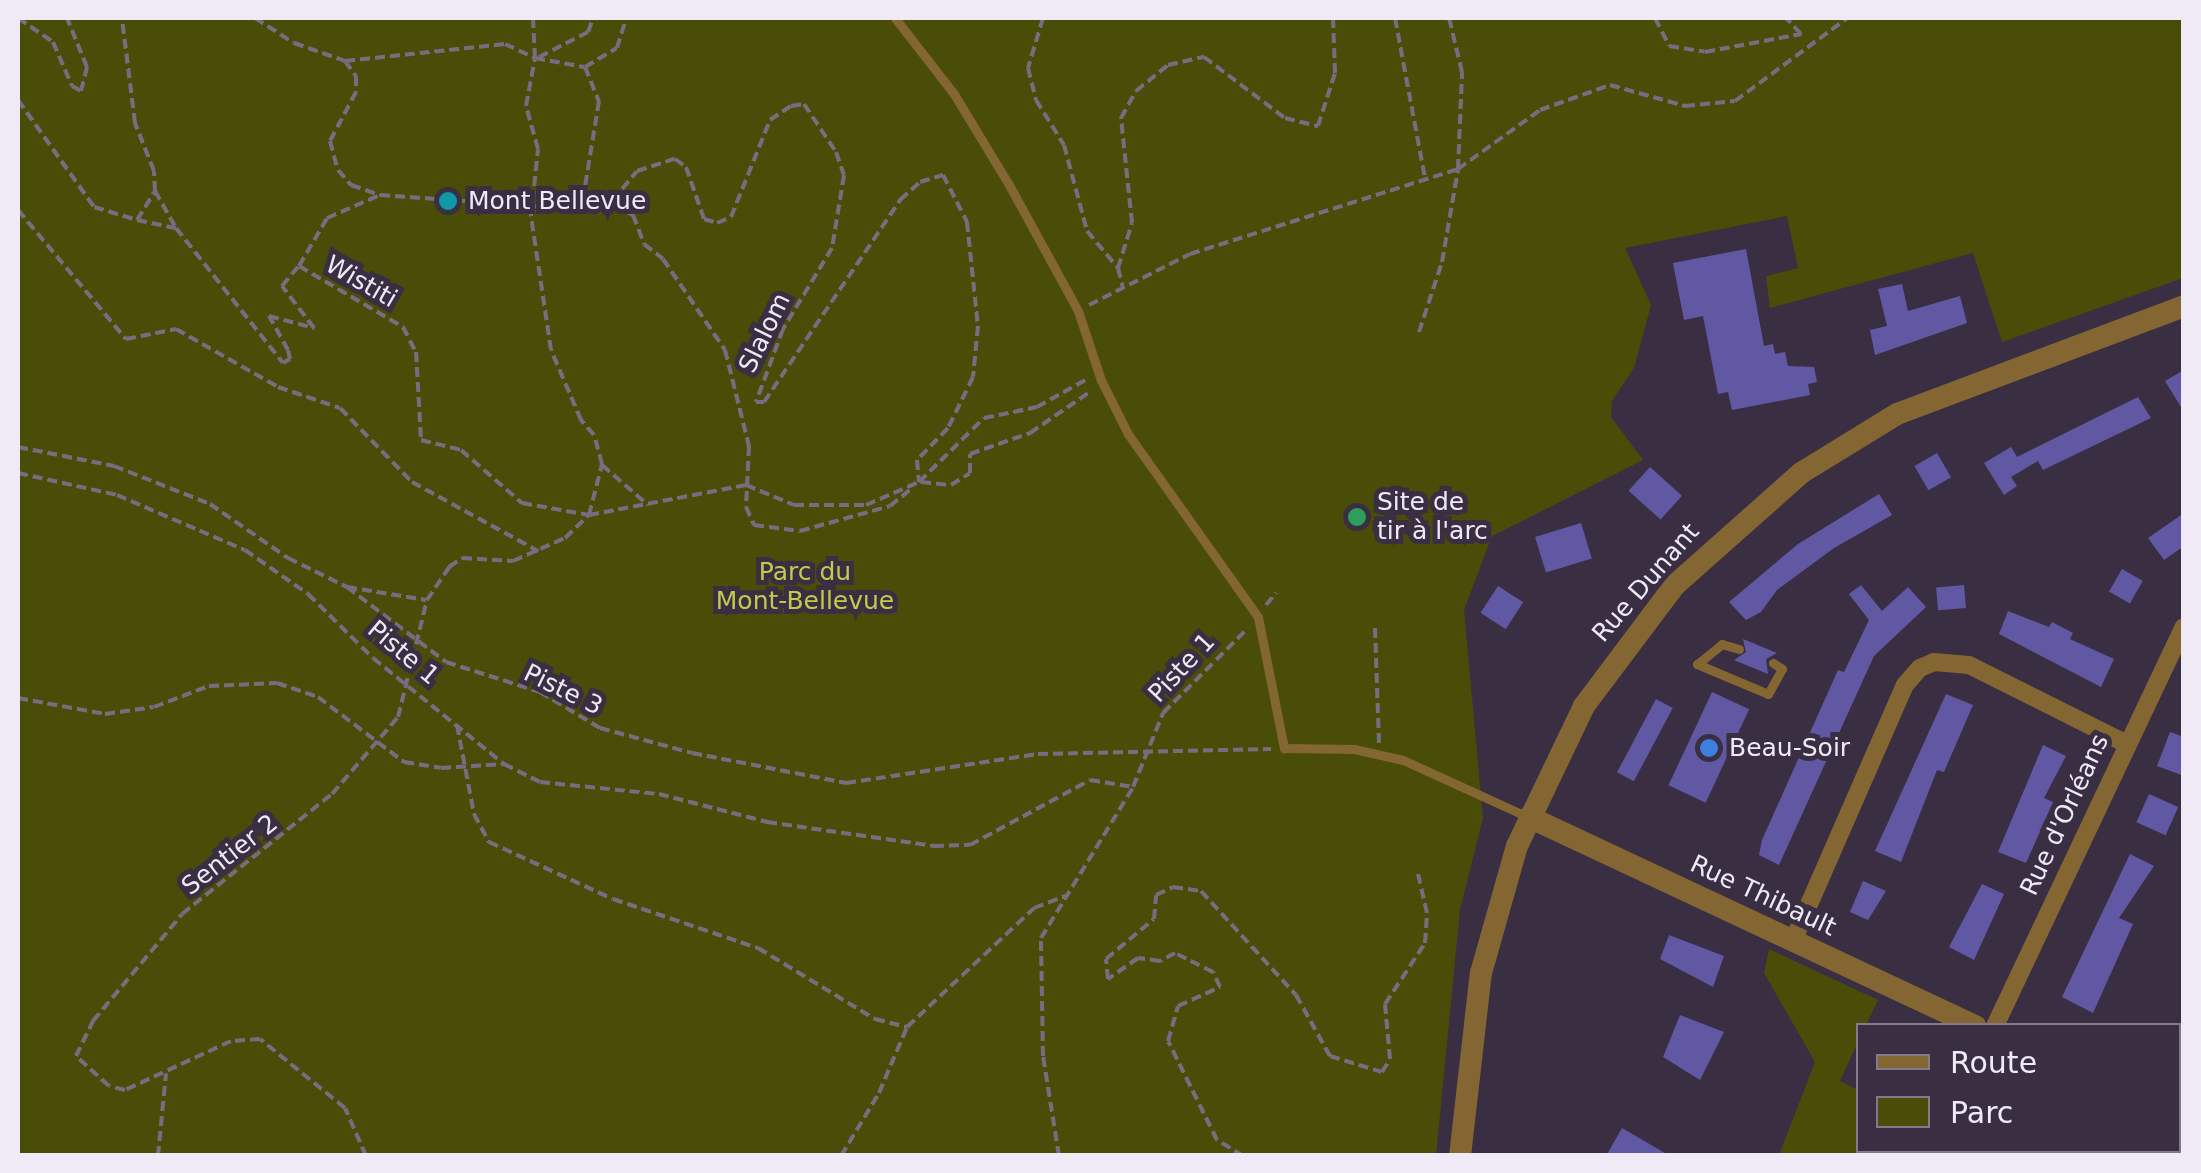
<!DOCTYPE html>
<meta charset="utf-8">
<style>
body{margin:0}
#map{position:relative;width:2201px;height:1173px;overflow:hidden;background:#3a2e43;font-family:"DejaVu Sans",sans-serif}
div>[style]{position:absolute}
[style*='--x']{left:calc(var(--x)*1px);top:calc(var(--y)*1px);width:calc(var(--w)*1px);rotate:calc(var(--a)*1deg)}
.green>*{inset:0;background:#4a4d07}
.building>*{inset:0;background:#6158a4;transform-origin:0 0}
.path>*{height:4px;margin-top:-2px;transform-origin:0;background:repeating-linear-gradient(90deg,#786d80 0 10px,transparent 0 15px)}
.service>*{height:9px;margin:-4.5px;padding:0 4.5px;transform-origin:4.5px;border-radius:4.5px;background:#836631}
.minor>*{height:18px;margin:-9px;padding:0 9px;transform-origin:9px;border-radius:9px;background:#836631}
.tertiary>*{height:22px;margin:-11px;padding:0 11px;transform-origin:11px;border-radius:11px;background:#836631}
.dots>*{width:28px;height:28px;translate:-50% -50%;box-sizing:border-box;border:5px solid #3a2e43;border-radius:50%}
span{translate:-50% -50%;white-space:nowrap;text-align:center;line-height:1.15;-webkit-text-stroke:10px #3a2e43;paint-order:stroke}
.poi-label{font-size:25px;color:#f0e9f6}
.left{translate:0 -50%;text-align:left}
.street-label{font-size:25px;color:#f0e9f6}
.park-label{font-size:25px;color:#c3cb4c}
.frame{position:absolute;inset:0;border:20px solid #f0e9f6;pointer-events:none}
.legend{position:absolute;left:1856px;top:1023px;width:325px;height:130px;box-sizing:border-box;background:#3a2e43;border:2px solid #83798b;margin:0;padding:12px 18px;list-style:none;font-size:30px;color:#f0e9f6}
.legend li{display:flex;align-items:center;gap:20px;height:50px}
.legend b{width:50px;border:2px solid #83798b}
</style>
<div id="map">
<div class="green">
<i style="clip-path:polygon(18px 18px,2183px 18px,2183px 278px,2002px 342px,1973px 253px,1770px 308px,1766px 276px,1798px 268px,1787px 216px,1625px 248px,1651px 305px,1634px 368px,1612px 401px,1611px 417px,1643px 460px,1492px 536px,1464px 610px,1483px 818px,1460px 910px,1436px 1155px,18px 1155px)"></i>
<i style="clip-path:polygon(1769px 949px,1878px 1000px,1866px 1025px,1858px 1026px,1858px 1042px,1840px 1081px,1858px 1090px,1858px 1150px,2001px 1150px,2012px 1155px,1779px 1155px,1815px 1062px,1764px 973px)"></i>
</div>
<div class="building">
<i style="clip-path:polygon(1746px 249px,1764px 346px,1773px 344px,1775px 354px,1785px 352px,1788px 366px,1814px 367px,1817px 382px,1808px 384px,1810px 395px,1732px 410px,1728px 392px,1718px 394px,1703px 316px,1684px 320px,1673px 263px)"></i>
<i style="clip-path:polygon(1902px 284px,1908px 311px,1960px 296px,1967px 323px,1875px 355px,1870px 330px,1887px 326px,1878px 289px)"></i>
<i style="clip-path:polygon(2184px 370px,2184px 412px,2165px 381px)"></i>
<i style="clip-path:polygon(2138px 397px,2151px 418px,2043px 470px,2038px 461px,2011px 477px,2017px 486px,2004px 495px,1984px 463px,2011px 447px,2017px 457px)"></i>
<i style="left:1937px;top:453px;width:28px;height:26px;rotate:60deg"></i>
<i style="left:1650px;top:467px;width:43px;height:32px;rotate:42deg"></i>
<i style="clip-path:polygon(1879px 494px,1892px 515px,1834px 548px,1777px 590px,1761px 612px,1746px 620px,1729px 602px,1798px 544px)"></i>
<i style="clip-path:polygon(2184px 513px,2184px 546px,2164px 560px,2148px 538px)"></i>
<i style="left:1581px;top:523px;width:37px;height:48px;rotate:73deg"></i>
<i style="left:2122px;top:569px;width:24px;height:26px;rotate:30deg"></i>
<i style="clip-path:polygon(1861px 585px,1882px 611px,1908px 587px,1926px 607px,1874px 656px,1779px 865px,1759px 855px,1762px 840px,1838px 670px,1844px 672px,1869px 620px,1849px 594px)"></i>
<i style="left:1964px;top:585px;width:23px;height:28px;rotate:85deg"></i>
<i style="left:1498px;top:586px;width:30px;height:32px;rotate:33deg"></i>
<i style="clip-path:polygon(2008px 611px,2049px 627px,2052px 622px,2073px 633px,2070px 639px,2114px 659px,2101px 687px,1999px 634px)"></i>
<i style="clip-path:polygon(1743px 639px,1777px 653px,1766px 659px,1768px 674px,1734px 660px,1746px 652px)"></i>
<i style="left:1712px;top:692px;width:41px;height:103px;rotate:25deg"></i>
<i style="clip-path:polygon(1946px 694px,1973px 705px,1944px 772px,1937px 770px,1901px 862px,1875px 851px)"></i>
<i style="left:1656px;top:699px;width:19px;height:83px;rotate:28deg"></i>
<i style="clip-path:polygon(2170px 732px,2184px 737px,2184px 776px,2157px 766px)"></i>
<i style="clip-path:polygon(2043px 745px,2066px 756px,2044px 798px,2053px 802px,2026px 863px,1998px 852px)"></i>
<i style="left:2149px;top:794px;width:32px;height:31px;rotate:24deg"></i>
<i style="clip-path:polygon(2130px 854px,2154px 866px,2119px 918px,2133px 924px,2093px 1013px,2062px 997px)"></i>
<i style="clip-path:polygon(1863px 881px,1886px 891px,1868px 920px,1850px 912px)"></i>
<i style="clip-path:polygon(1982px 884px,2004px 894px,1974px 960px,1949px 947px)"></i>
<i style="clip-path:polygon(1669px 935px,1724px 956px,1713px 987px,1660px 959px)"></i>
<i style="clip-path:polygon(1680px 1015px,1724px 1032px,1700px 1080px,1663px 1057px)"></i>
<i style="clip-path:polygon(1622px 1128px,1670px 1156px,1606px 1156px)"></i>
</div>
<div class="path">
<i style="--x:18;--y:18;--w:42;--a:34.4"></i>
<i style="--x:53;--y:42;--w:48;--a:66.6"></i>
<i style="--x:72;--y:86;--w:10;--a:29"></i>
<i style="--x:81;--y:91;--w:25;--a:-76"></i>
<i style="--x:87;--y:67;--w:53;--a:-112.2"></i>
<i style="--x:255;--y:18;--w:46;--a:32.7"></i>
<i style="--x:294;--y:43;--w:54;--a:19.4"></i>
<i style="--x:345;--y:61;--w:161;--a:-6.1"></i>
<i style="--x:505;--y:44;--w:33;--a:25"></i>
<i style="--x:535;--y:58;--w:50;--a:10.4"></i>
<i style="--x:1043;--y:18;--w:52;--a:106.7"></i>
<i style="--x:1028;--y:68;--w:33;--a:76"></i>
<i style="--x:1036;--y:100;--w:53;--a:58.1"></i>
<i style="--x:1064;--y:145;--w:89;--a:75"></i>
<i style="--x:1087;--y:231;--w:48;--a:50"></i>
<i style="--x:1118;--y:268;--w:21;--a:76"></i>
<i style="--x:1395;--y:18;--w:164;--a:79.4"></i>
<i style="--x:1655;--y:18;--w:31;--a:63"></i>
<i style="--x:1669;--y:46;--w:36;--a:9"></i>
<i style="--x:1705;--y:52;--w:98;--a:-10.6"></i>
<i style="--x:1801;--y:34;--w:22;--a:-133"></i>
<i style="--x:539;--y:57;--w:55;--a:-27"></i>
<i style="--x:588;--y:32;--w:15;--a:-70"></i>
<i style="--x:345;--y:61;--w:19;--a:54"></i>
<i style="--x:356;--y:76;--w:16;--a:90"></i>
<i style="--x:356;--y:92;--w:55;--a:118"></i>
<i style="--x:330;--y:141;--w:30;--a:75"></i>
<i style="--x:338;--y:170;--w:20;--a:49"></i>
<i style="--x:351;--y:185;--w:31;--a:19"></i>
<i style="--x:380;--y:195;--w:212;--a:4.1"></i>
<i style="--x:585;--y:67;--w:37;--a:68"></i>
<i style="--x:599;--y:101;--w:93;--a:99.3"></i>
<i style="--x:584;--y:193;--w:18;--a:68"></i>
<i style="--x:591;--y:210;--w:12;--a:9"></i>
<i style="--x:603;--y:212;--w:53;--a:-50.3"></i>
<i style="--x:637;--y:171;--w:40;--a:-18"></i>
<i style="--x:675;--y:159;--w:14;--a:36"></i>
<i style="--x:686;--y:167;--w:55;--a:70.9"></i>
<i style="--x:704;--y:219;--w:14;--a:17"></i>
<i style="--x:717;--y:223;--w:15;--a:-23"></i>
<i style="--x:731;--y:217;--w:105;--a:-68.1"></i>
<i style="--x:770;--y:120;--w:25;--a:-34"></i>
<i style="--x:791;--y:106;--w:13;--a:-9"></i>
<i style="--x:804;--y:104;--w:58;--a:56.3"></i>
<i style="--x:836;--y:152;--w:24;--a:71"></i>
<i style="--x:844;--y:175;--w:74;--a:99.3"></i>
<i style="--x:832;--y:248;--w:95;--a:121.2"></i>
<i style="--x:783;--y:329;--w:78;--a:110.3"></i>
<i style="--x:756;--y:402;--w:8;--a:0"></i>
<i style="--x:764;--y:402;--w:244;--a:-56"></i>
<i style="--x:900;--y:200;--w:27;--a:-42"></i>
<i style="--x:920;--y:182;--w:24;--a:-17"></i>
<i style="--x:943;--y:175;--w:53;--a:62.9"></i>
<i style="--x:967;--y:222;--w:105;--a:84"></i>
<i style="--x:978;--y:326;--w:51;--a:95.6"></i>
<i style="--x:973;--y:377;--w:57;--a:116.1"></i>
<i style="--x:948;--y:428;--w:45;--a:134.1"></i>
<i style="--x:917;--y:460;--w:22;--a:85"></i>
<i style="--x:585;--y:67;--w:37;--a:-31"></i>
<i style="--x:617;--y:48;--w:31;--a:-73"></i>
<i style="--x:18;--y:100;--w:131;--a:54.6"></i>
<i style="--x:94;--y:207;--w:45;--a:16.8"></i>
<i style="--x:137;--y:220;--w:34;--a:-58"></i>
<i style="--x:155;--y:191;--w:20;--a:-93"></i>
<i style="--x:154;--y:171;--w:52;--a:-111.6"></i>
<i style="--x:135;--y:123;--w:106;--a:-97.1"></i>
<i style="--x:155;--y:191;--w:43;--a:60.4"></i>
<i style="--x:176;--y:228;--w:172;--a:51.6"></i>
<i style="--x:283;--y:363;--w:8;--a:-30"></i>
<i style="--x:290;--y:359;--w:9;--a:-103"></i>
<i style="--x:288;--y:350;--w:39;--a:-119"></i>
<i style="--x:269;--y:316;--w:47;--a:14.9"></i>
<i style="--x:314;--y:328;--w:53;--a:-127.3"></i>
<i style="--x:282;--y:286;--w:26;--a:-50"></i>
<i style="--x:299;--y:266;--w:121;--a:30.4"></i>
<i style="--x:403;--y:327;--w:28;--a:63"></i>
<i style="--x:416;--y:352;--w:88;--a:86.7"></i>
<i style="--x:421;--y:440;--w:41;--a:14"></i>
<i style="--x:461;--y:450;--w:81;--a:41"></i>
<i style="--x:522;--y:503;--w:68;--a:10.2"></i>
<i style="--x:589;--y:515;--w:160;--a:-10.8"></i>
<i style="--x:746;--y:485;--w:52;--a:22.6"></i>
<i style="--x:794;--y:505;--w:72;--a:0"></i>
<i style="--x:866;--y:505;--w:58;--a:-23.5"></i>
<i style="--x:919;--y:482;--w:91;--a:-44.6"></i>
<i style="--x:984;--y:418;--w:54;--a:-11.7"></i>
<i style="--x:1037;--y:407;--w:57;--a:-29.2"></i>
<i style="--x:612;--y:204;--w:24;--a:28"></i>
<i style="--x:633;--y:215;--w:31;--a:69"></i>
<i style="--x:644;--y:244;--w:24;--a:38"></i>
<i style="--x:663;--y:259;--w:110;--a:55.7"></i>
<i style="--x:725;--y:350;--w:99;--a:76"></i>
<i style="--x:749;--y:446;--w:61;--a:92.8"></i>
<i style="--x:746;--y:507;--w:20;--a:66"></i>
<i style="--x:754;--y:525;--w:46;--a:7.4"></i>
<i style="--x:800;--y:531;--w:93;--a:-15.5"></i>
<i style="--x:890;--y:506;--w:28;--a:-39"></i>
<i style="--x:18;--y:210;--w:168;--a:50.1"></i>
<i style="--x:126;--y:339;--w:51;--a:-11.3"></i>
<i style="--x:176;--y:329;--w:117;--a:29.6"></i>
<i style="--x:278;--y:387;--w:65;--a:18.7"></i>
<i style="--x:340;--y:408;--w:103;--a:45.8"></i>
<i style="--x:412;--y:482;--w:144;--a:28.7"></i>
<i style="--x:137;--y:220;--w:40;--a:12"></i>
<i style="--x:299;--y:266;--w:56;--a:-59.7"></i>
<i style="--x:327;--y:218;--w:58;--a:-23.5"></i>
<i style="--x:1118;--y:268;--w:47;--a:-72.7"></i>
<i style="--x:1132;--y:223;--w:106;--a:-96"></i>
<i style="--x:1121;--y:118;--w:31;--a:-61"></i>
<i style="--x:1136;--y:91;--w:41;--a:-39.1"></i>
<i style="--x:1168;--y:65;--w:37;--a:-13"></i>
<i style="--x:1204;--y:57;--w:101;--a:37"></i>
<i style="--x:1285;--y:118;--w:34;--a:14"></i>
<i style="--x:1318;--y:126;--w:56;--a:-72.2"></i>
<i style="--x:1335;--y:73;--w:55;--a:-92.1"></i>
<i style="--x:1089;--y:305;--w:113;--a:-26.8"></i>
<i style="--x:1190;--y:254;--w:281;--a:-17.6"></i>
<i style="--x:1458;--y:169;--w:101;--a:-35.7"></i>
<i style="--x:1540;--y:110;--w:74;--a:-19.7"></i>
<i style="--x:1610;--y:85;--w:78;--a:15.6"></i>
<i style="--x:1685;--y:106;--w:50;--a:-5.7"></i>
<i style="--x:1735;--y:101;--w:139;--a:-36.5"></i>
<i style="--x:1419;--y:332;--w:74;--a:-71.8"></i>
<i style="--x:1442;--y:262;--w:94;--a:-80.2"></i>
<i style="--x:1458;--y:169;--w:97;--a:-87.6"></i>
<i style="--x:1462;--y:72;--w:56;--a:-103.5"></i>
<i style="--x:18;--y:447;--w:98;--a:11.2"></i>
<i style="--x:114;--y:466;--w:103;--a:21.6"></i>
<i style="--x:210;--y:504;--w:95;--a:34.7"></i>
<i style="--x:288;--y:558;--w:66;--a:26.2"></i>
<i style="--x:347;--y:587;--w:124;--a:37.1"></i>
<i style="--x:446;--y:662;--w:99;--a:17.7"></i>
<i style="--x:540;--y:692;--w:70;--a:31"></i>
<i style="--x:600;--y:728;--w:95;--a:15.2"></i>
<i style="--x:692;--y:753;--w:157;--a:11"></i>
<i style="--x:846;--y:783;--w:194;--a:-8.6"></i>
<i style="--x:1038;--y:754;--w:233;--a:-1.2"></i>
<i style="--x:602;--y:465;--w:61;--a:41"></i>
<i style="--x:18;--y:473;--w:101;--a:12.5"></i>
<i style="--x:117;--y:495;--w:139;--a:23.3"></i>
<i style="--x:245;--y:550;--w:77;--a:34.9"></i>
<i style="--x:308;--y:594;--w:91;--a:44.6"></i>
<i style="--x:373;--y:658;--w:169;--a:39"></i>
<i style="--x:504;--y:764;--w:40;--a:26.6"></i>
<i style="--x:540;--y:782;--w:120;--a:5.8"></i>
<i style="--x:659;--y:794;--w:112;--a:14.5"></i>
<i style="--x:767;--y:822;--w:169;--a:8.2"></i>
<i style="--x:934;--y:846;--w:36;--a:-2"></i>
<i style="--x:970;--y:845;--w:136;--a:-28.4"></i>
<i style="--x:1090;--y:780;--w:44;--a:9.2"></i>
<i style="--x:921;--y:482;--w:30;--a:6"></i>
<i style="--x:951;--y:485;--w:22;--a:-32"></i>
<i style="--x:970;--y:473;--w:19;--a:-90"></i>
<i style="--x:970;--y:454;--w:64;--a:-19.3"></i>
<i style="--x:1030;--y:433;--w:74;--a:-34.5"></i>
<i style="--x:347;--y:587;--w:80;--a:9.3"></i>
<i style="--x:1266;--y:605;--w:16;--a:-50"></i>
<i style="--x:1375;--y:628;--w:115;--a:88"></i>
<i style="--x:18;--y:698;--w:88;--a:10.4"></i>
<i style="--x:105;--y:714;--w:49;--a:-8.1"></i>
<i style="--x:154;--y:707;--w:59;--a:-20.9"></i>
<i style="--x:209;--y:686;--w:68;--a:-2.5"></i>
<i style="--x:277;--y:683;--w:43;--a:18.9"></i>
<i style="--x:318;--y:697;--w:108;--a:37.1"></i>
<i style="--x:404;--y:762;--w:37;--a:9"></i>
<i style="--x:441;--y:768;--w:63;--a:-3.6"></i>
<i style="--x:457;--y:725;--w:91;--a:79.2"></i>
<i style="--x:474;--y:814;--w:32;--a:62"></i>
<i style="--x:489;--y:842;--w:136;--a:24.7"></i>
<i style="--x:613;--y:899;--w:153;--a:18.7"></i>
<i style="--x:758;--y:948;--w:137;--a:31.3"></i>
<i style="--x:875;--y:1019;--w:33;--a:14"></i>
<i style="--x:907;--y:1027;--w:174;--a:-43.1"></i>
<i style="--x:1034;--y:908;--w:34;--a:-21"></i>
<i style="--x:158;--y:1156;--w:83;--a:-84.5"></i>
<i style="--x:366;--y:1156;--w:52;--a:-113.6"></i>
<i style="--x:345;--y:1108;--w:109;--a:-140.9"></i>
<i style="--x:260;--y:1039;--w:29;--a:176"></i>
<i style="--x:231;--y:1041;--w:117;--a:155.2"></i>
<i style="--x:125;--y:1090;--w:16;--a:-166"></i>
<i style="--x:109;--y:1086;--w:45;--a:-137.7"></i>
<i style="--x:76;--y:1056;--w:39;--a:-64"></i>
<i style="--x:93;--y:1021;--w:139;--a:-50.2"></i>
<i style="--x:182;--y:914;--w:192;--a:-38.7"></i>
<i style="--x:332;--y:794;--w:101;--a:-49.4"></i>
<i style="--x:398;--y:717;--w:121;--a:-76.1"></i>
<i style="--x:427;--y:600;--w:40;--a:-56"></i>
<i style="--x:449;--y:567;--w:16;--a:-35"></i>
<i style="--x:462;--y:558;--w:51;--a:3.4"></i>
<i style="--x:513;--y:561;--w:57;--a:-23.9"></i>
<i style="--x:565;--y:538;--w:33;--a:-44"></i>
<i style="--x:589;--y:515;--w:53;--a:-75.7"></i>
<i style="--x:602;--y:464;--w:30;--a:-105"></i>
<i style="--x:594;--y:435;--w:20;--a:-131"></i>
<i style="--x:581;--y:420;--w:76;--a:-113.2"></i>
<i style="--x:551;--y:350;--w:135;--a:-98.5"></i>
<i style="--x:531;--y:216;--w:67;--a:-84"></i>
<i style="--x:538;--y:149;--w:45;--a:-105.6"></i>
<i style="--x:526;--y:106;--w:49;--a:-79.4"></i>
<i style="--x:535;--y:58;--w:40;--a:-92.9"></i>
<i style="--x:841;--y:1156;--w:74;--a:-58.9"></i>
<i style="--x:879;--y:1093;--w:72;--a:-67"></i>
<i style="--x:1059;--y:1156;--w:101;--a:-99.1"></i>
<i style="--x:1043;--y:1056;--w:118;--a:-91"></i>
<i style="--x:1041;--y:938;--w:177;--a:-58.6"></i>
<i style="--x:1133;--y:787;--w:80;--a:-67.9"></i>
<i style="--x:1163;--y:713;--w:120;--a:-45"></i>
<i style="--x:1243;--y:1156;--w:31;--a:-148"></i>
<i style="--x:1217;--y:1140;--w:110;--a:-116.3"></i>
<i style="--x:1168;--y:1041;--w:36;--a:-74"></i>
<i style="--x:1178;--y:1006;--w:46;--a:-24.3"></i>
<i style="--x:1220;--y:987;--w:17;--a:-115"></i>
<i style="--x:1213;--y:972;--w:42;--a:-153.4"></i>
<i style="--x:1175;--y:953;--w:17;--a:152"></i>
<i style="--x:1160;--y:961;--w:22;--a:-172"></i>
<i style="--x:1138;--y:958;--w:37;--a:145"></i>
<i style="--x:1108;--y:979;--w:20;--a:-96"></i>
<i style="--x:1106;--y:959;--w:62;--a:-39.8"></i>
<i style="--x:1154;--y:919;--w:24;--a:-85"></i>
<i style="--x:1156;--y:895;--w:19;--a:-25"></i>
<i style="--x:1173;--y:887;--w:28;--a:8"></i>
<i style="--x:1201;--y:891;--w:141;--a:47.6"></i>
<i style="--x:1296;--y:995;--w:70;--a:60.9"></i>
<i style="--x:1330;--y:1056;--w:54;--a:17.1"></i>
<i style="--x:1382;--y:1072;--w:15;--a:-58"></i>
<i style="--x:1390;--y:1059;--w:55;--a:-95.2"></i>
<i style="--x:1385;--y:1004;--w:73;--a:-56.7"></i>
<i style="--x:1425;--y:943;--w:30;--a:-86"></i>
<i style="--x:1427;--y:913;--w:40;--a:-103"></i>
</div>
<div class="service">
<i style="--x:895;--y:18;--w:96;--a:52.2"></i>
<i style="--x:954;--y:94;--w:104;--a:58.8"></i>
<i style="--x:1008;--y:183;--w:146;--a:61.3"></i>
<i style="--x:1078;--y:311;--w:73;--a:71.6"></i>
<i style="--x:1101;--y:380;--w:60;--a:63.4"></i>
<i style="--x:1128;--y:434;--w:224;--a:54.6"></i>
<i style="--x:1258;--y:617;--w:134;--a:78.8"></i>
<i style="--x:1284;--y:748;--w:70;--a:0.8"></i>
<i style="--x:1354;--y:749;--w:50;--a:12.7"></i>
<i style="--x:1403;--y:760;--w:135;--a:24.5"></i>
<i style="--x:1739;--y:649;--w:18;--a:-164"></i>
<i style="--x:1722;--y:644;--w:32;--a:141"></i>
<i style="--x:1697;--y:664;--w:77;--a:22.9"></i>
<i style="--x:1768;--y:694;--w:29;--a:-61"></i>
<i style="--x:1782;--y:669;--w:11;--a:-146"></i>
</div>
<div class="minor">
<i style="--x:1793;--y:941;--w:279;--a:-66.4"></i>
<i style="--x:1905;--y:685;--w:23;--a:-49"></i>
<i style="--x:1920;--y:668;--w:15;--a:-23"></i>
<i style="--x:1934;--y:662;--w:35;--a:5"></i>
<i style="--x:1969;--y:665;--w:174;--a:26.6"></i>
<i style="--x:1995;--y:1026;--w:441;--a:-64.7"></i>
</div>
<div class="tertiary">
<i style="--x:1529;--y:817;--w:493;--a:25.1"></i>
<i style="--x:2178;--y:1121;--w:6;--a:18"></i>
<i style="--x:1460;--y:1156;--w:184;--a:-83.5"></i>
<i style="--x:1481;--y:973;--w:132;--a:-74.2"></i>
<i style="--x:1517;--y:846;--w:155;--a:-64.4"></i>
<i style="--x:1584;--y:706;--w:151;--a:-53.1"></i>
<i style="--x:1675;--y:585;--w:169;--a:-41.6"></i>
<i style="--x:1801;--y:473;--w:113;--a:-31.6"></i>
<i style="--x:1897;--y:414;--w:307;--a:-20.6"></i>
</div>
<div class="dots">
<i style="left:448px;top:201px;background:#0f9aa8"></i>
<i style="left:1357px;top:517px;background:#2e9e5b"></i>
<i style="left:1709px;top:748px;background:#3f7fe0"></i>
</div>
<div class="poi-label">
<span class="left" style="left:468px;top:201px">Mont Bellevue</span>
<span class="left" style="left:1377px;top:517px">Site de<br>tir à l'arc</span>
<span class="left" style="left:1729px;top:748px">Beau-Soir</span>
</div>
<div class="street-label">
<span style="left:361px;top:282px;rotate:30deg">Wistiti</span>
<span style="left:765px;top:333px;rotate:-64deg">Slalom</span>
<span style="left:1646px;top:583px;rotate:-49deg">Rue Dunant</span>
<span style="left:403px;top:653px;rotate:40deg">Piste 1</span>
<span style="left:1182px;top:668px;rotate:-47deg">Piste 1</span>
<span style="left:563px;top:690px;rotate:26deg">Piste 3</span>
<span style="left:2065px;top:815px;rotate:-65deg">Rue d'Orléans</span>
<span style="left:230px;top:855px;rotate:-38deg">Sentier 2</span>
<span style="left:1763px;top:896px;rotate:25deg">Rue Thibault</span>
</div>
<div class="park-label">
<span style="left:805px;top:587px">Parc du<br>Mont-Bellevue</span>
</div>
<div class="frame"></div>
<ul class="legend">
<li><b style="height:12px;background:#836631"></b>Route</li>
<li><b style="height:28px;background:#4a4d07"></b>Parc</li>
</ul>
</div>
